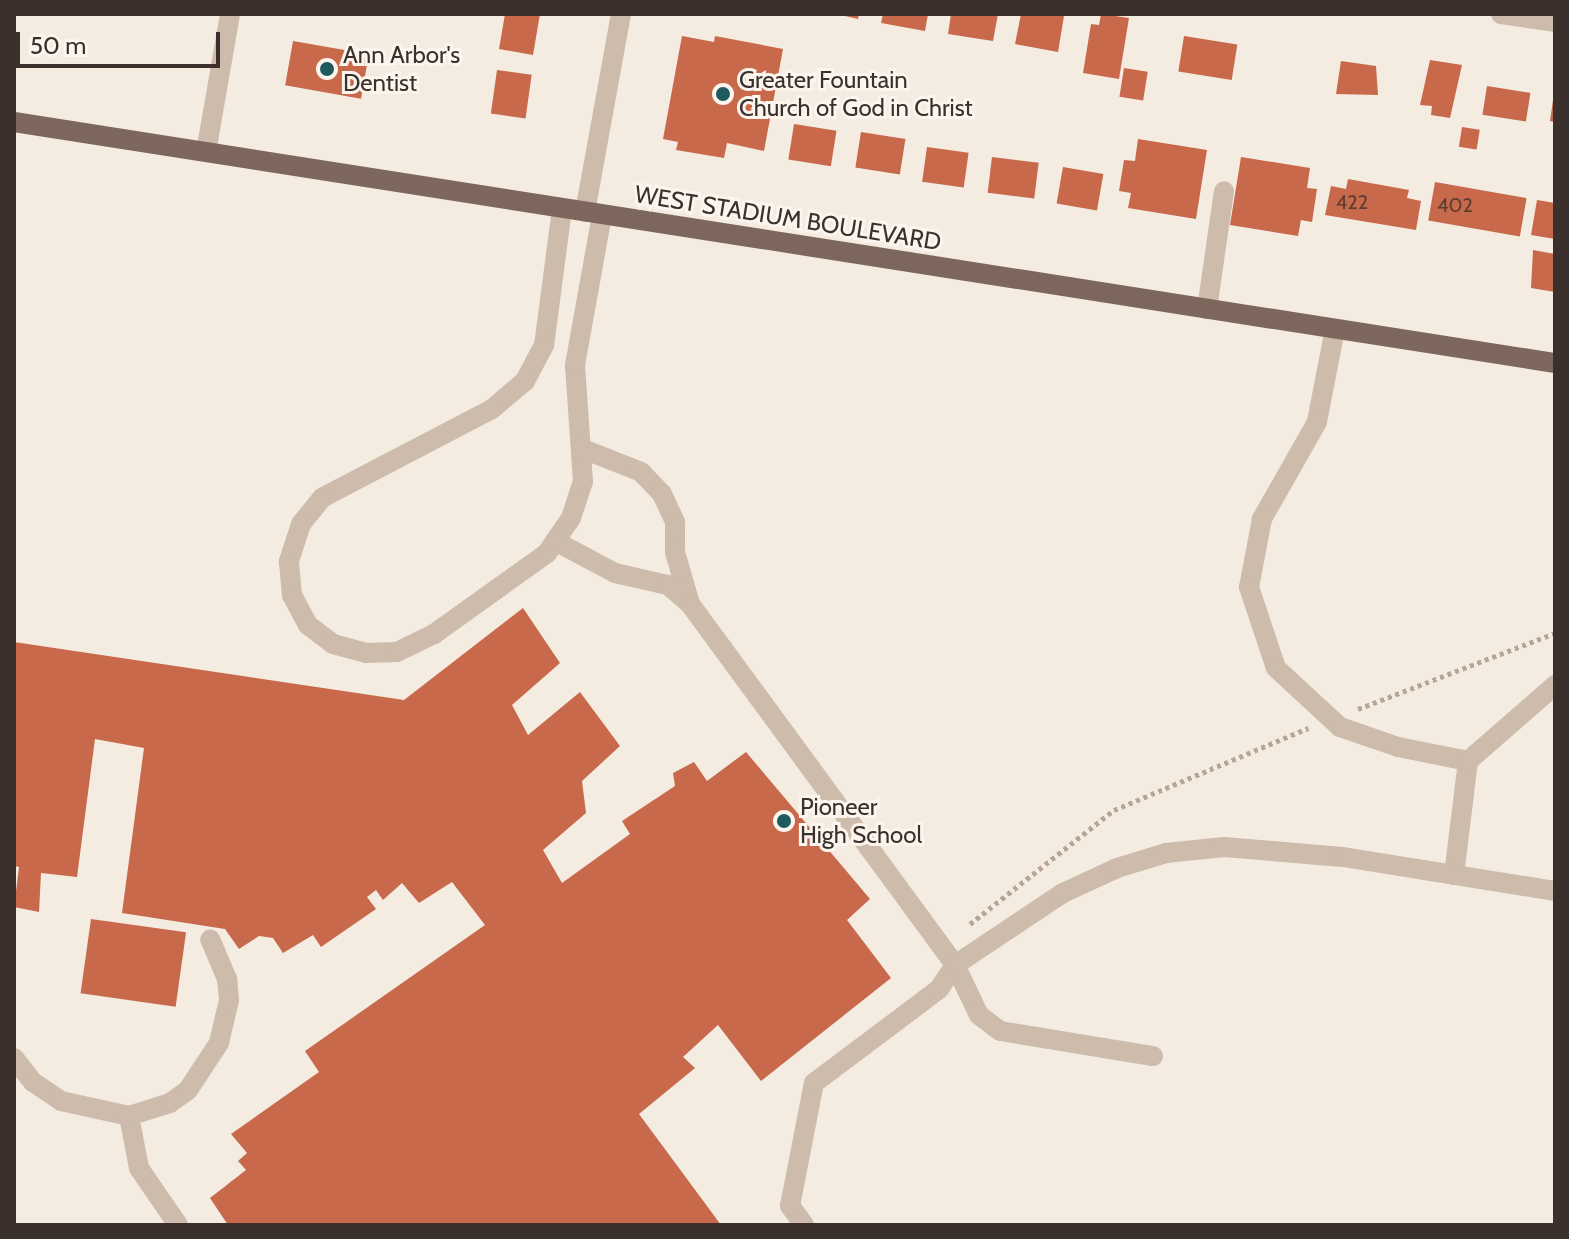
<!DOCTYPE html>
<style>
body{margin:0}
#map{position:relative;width:1569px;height:1239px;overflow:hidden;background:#f4ebe1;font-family:Cabin,sans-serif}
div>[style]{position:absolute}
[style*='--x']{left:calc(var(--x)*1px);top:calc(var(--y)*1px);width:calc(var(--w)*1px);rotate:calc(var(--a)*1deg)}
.building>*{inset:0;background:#c8694b;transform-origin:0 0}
.path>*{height:5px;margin-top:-2.5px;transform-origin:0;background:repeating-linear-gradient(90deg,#b9a596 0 4px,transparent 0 8px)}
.minor>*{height:20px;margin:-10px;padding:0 10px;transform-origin:10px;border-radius:10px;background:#cdbbac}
.major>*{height:20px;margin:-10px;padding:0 10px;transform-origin:10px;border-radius:10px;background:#7d675c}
.dots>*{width:22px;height:22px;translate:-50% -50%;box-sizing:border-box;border:4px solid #fbf5ee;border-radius:50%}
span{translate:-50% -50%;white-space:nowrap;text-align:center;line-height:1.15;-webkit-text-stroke:6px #fbf5ee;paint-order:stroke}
.number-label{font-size:20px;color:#5e3e33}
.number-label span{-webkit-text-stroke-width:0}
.poi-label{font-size:24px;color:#3b302b}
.left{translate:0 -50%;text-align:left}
.street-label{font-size:24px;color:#3b302b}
.frame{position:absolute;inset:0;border:16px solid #3b302b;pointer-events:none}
.scale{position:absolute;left:16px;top:32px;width:204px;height:36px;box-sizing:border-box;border:4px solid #3b302b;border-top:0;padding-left:10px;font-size:24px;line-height:28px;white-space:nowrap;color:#3b302b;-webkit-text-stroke:6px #fbf5ee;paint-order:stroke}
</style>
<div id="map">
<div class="building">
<i style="clip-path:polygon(505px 14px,540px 14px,533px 55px,499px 49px)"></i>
<i style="clip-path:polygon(836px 14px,859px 14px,858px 19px)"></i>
<i style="clip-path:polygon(883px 14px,928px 14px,925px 31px,881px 23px)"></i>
<i style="clip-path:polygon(951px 14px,998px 14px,993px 41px,948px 34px)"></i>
<i style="clip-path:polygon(1021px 14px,1064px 16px,1058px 52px,1015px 44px)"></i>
<i style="clip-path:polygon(1101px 14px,1129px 18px,1119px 79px,1083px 73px,1091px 24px,1099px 25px)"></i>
<i style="clip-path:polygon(682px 36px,714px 42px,715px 36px,783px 49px,764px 151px,727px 143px,724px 158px,676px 150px,678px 142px,663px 139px)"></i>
<i style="left:1184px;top:36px;width:54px;height:36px;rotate:9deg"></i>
<i style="left:293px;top:41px;width:77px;height:45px;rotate:10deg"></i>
<i style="clip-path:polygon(1430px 60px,1462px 65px,1450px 118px,1431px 115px,1432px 106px,1420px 105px)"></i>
<i style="clip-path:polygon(1341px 61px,1376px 66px,1378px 95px,1336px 94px)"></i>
<i style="left:1124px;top:68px;width:24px;height:29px;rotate:9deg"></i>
<i style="left:497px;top:70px;width:35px;height:44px;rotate:8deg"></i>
<i style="left:1487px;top:86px;width:44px;height:29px;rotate:9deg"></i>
<i style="clip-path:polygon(1553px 100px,1555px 101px,1555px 122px,1550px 121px)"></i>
<i style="left:794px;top:124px;width:43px;height:36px;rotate:9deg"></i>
<i style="left:1462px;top:127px;width:18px;height:20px;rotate:9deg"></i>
<i style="left:861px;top:132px;width:45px;height:36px;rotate:9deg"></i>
<i style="clip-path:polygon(1138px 139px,1207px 150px,1196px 219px,1128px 208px,1131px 193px,1119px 191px,1124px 160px,1135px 161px)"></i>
<i style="left:927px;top:147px;width:42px;height:35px;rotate:8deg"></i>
<i style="left:992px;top:157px;width:47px;height:36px;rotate:7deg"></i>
<i style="clip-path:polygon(1241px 157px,1310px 168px,1307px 188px,1317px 189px,1312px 222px,1301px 220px,1298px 236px,1230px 225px)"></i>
<i style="left:1063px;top:167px;width:41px;height:37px;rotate:10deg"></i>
<i style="clip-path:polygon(1348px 179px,1409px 190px,1407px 198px,1421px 201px,1416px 230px,1325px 215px,1331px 186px,1346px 189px)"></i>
<i style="left:1435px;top:182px;width:93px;height:39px;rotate:10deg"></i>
<i style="clip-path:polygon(1537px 200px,1555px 203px,1555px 239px,1531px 235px)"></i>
<i style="clip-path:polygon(1533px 250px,1555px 254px,1555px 292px,1531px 288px)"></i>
<i style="clip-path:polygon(523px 608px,560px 663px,512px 705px,528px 735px,580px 692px,620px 746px,582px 781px,586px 813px,543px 850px,562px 883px,630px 834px,622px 821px,675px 786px,673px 773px,694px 762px,707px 781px,746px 752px,870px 899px,847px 920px,891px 978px,761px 1081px,718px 1025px,683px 1057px,695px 1068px,639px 1114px,721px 1225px,228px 1225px,210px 1198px,246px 1170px,238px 1161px,247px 1153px,231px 1134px,319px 1072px,305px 1051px,485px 925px,452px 882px,419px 903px,402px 883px,383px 900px,376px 890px,367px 897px,376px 909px,321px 947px,313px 935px,283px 953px,273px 938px,259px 936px,239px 949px,225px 929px,122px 913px,144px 748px,95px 739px,77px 877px,41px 873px,39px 912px,14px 907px,19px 867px,14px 866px,14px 642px,404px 700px)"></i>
<i style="left:91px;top:919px;width:96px;height:75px;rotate:8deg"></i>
</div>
<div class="path">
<i style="--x:1358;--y:709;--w:211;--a:-21.1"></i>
<i style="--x:970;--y:924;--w:184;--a:-38.4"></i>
<i style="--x:1114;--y:810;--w:211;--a:-22.9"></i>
</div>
<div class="minor">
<i style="--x:1501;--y:14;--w:55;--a:8.4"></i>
<i style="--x:206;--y:152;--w:140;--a:-80.1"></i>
<i style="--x:562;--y:209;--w:137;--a:97.5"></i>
<i style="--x:544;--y:345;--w:41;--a:117.8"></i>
<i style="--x:525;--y:381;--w:43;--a:139.7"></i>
<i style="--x:492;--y:409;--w:192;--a:152.4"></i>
<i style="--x:322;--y:498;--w:33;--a:129"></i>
<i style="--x:301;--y:524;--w:40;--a:108"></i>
<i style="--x:289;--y:562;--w:33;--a:85"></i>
<i style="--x:292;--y:595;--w:34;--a:62"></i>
<i style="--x:308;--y:625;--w:31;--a:37"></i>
<i style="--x:333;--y:644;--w:34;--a:15"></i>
<i style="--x:366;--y:653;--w:31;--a:-2"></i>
<i style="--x:397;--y:652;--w:41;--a:-25.9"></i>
<i style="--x:434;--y:634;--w:139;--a:-35.6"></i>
<i style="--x:547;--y:553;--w:42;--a:-55.6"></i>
<i style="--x:571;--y:518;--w:38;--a:-72"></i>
<i style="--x:583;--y:482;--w:117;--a:-93.9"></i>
<i style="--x:575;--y:365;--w:152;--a:-79.8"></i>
<i style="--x:585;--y:212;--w:201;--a:-79.7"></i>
<i style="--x:1207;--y:309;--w:119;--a:-81.8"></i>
<i style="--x:1335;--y:329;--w:95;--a:101"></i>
<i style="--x:1317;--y:422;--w:112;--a:119.6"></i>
<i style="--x:1262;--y:519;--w:69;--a:100.8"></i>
<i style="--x:1249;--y:587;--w:85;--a:71.6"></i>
<i style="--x:1276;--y:668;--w:87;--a:42.7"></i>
<i style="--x:1340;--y:727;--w:61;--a:19"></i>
<i style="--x:1398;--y:747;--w:71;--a:11.3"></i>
<i style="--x:583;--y:449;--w:62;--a:21.6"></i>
<i style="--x:641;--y:472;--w:30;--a:46"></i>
<i style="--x:662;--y:494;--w:31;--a:65"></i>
<i style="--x:675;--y:522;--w:30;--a:90"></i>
<i style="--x:675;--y:552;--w:54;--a:73.9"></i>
<i style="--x:555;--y:541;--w:68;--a:28.1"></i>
<i style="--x:615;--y:573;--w:54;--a:12.8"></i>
<i style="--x:668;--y:585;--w:29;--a:41"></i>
<i style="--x:690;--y:604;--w:448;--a:53.7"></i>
<i style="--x:955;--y:965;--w:55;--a:64.4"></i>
<i style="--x:979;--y:1015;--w:26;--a:37"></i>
<i style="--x:1000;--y:1031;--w:155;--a:9.3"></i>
<i style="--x:1454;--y:875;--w:115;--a:-83"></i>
<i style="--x:1468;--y:761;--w:116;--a:-41.1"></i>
<i style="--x:14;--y:1058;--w:31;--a:52"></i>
<i style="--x:33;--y:1082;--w:34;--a:34"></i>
<i style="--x:61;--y:1101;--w:70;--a:12.4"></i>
<i style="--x:178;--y:1225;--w:69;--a:-124.4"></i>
<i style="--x:139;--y:1168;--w:53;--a:-100.9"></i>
<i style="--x:129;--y:1116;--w:43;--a:-17.6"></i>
<i style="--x:170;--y:1103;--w:22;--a:-36"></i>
<i style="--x:188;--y:1090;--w:56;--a:-56.6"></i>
<i style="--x:219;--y:1043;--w:44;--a:-76.9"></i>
<i style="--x:229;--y:1000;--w:21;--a:-95"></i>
<i style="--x:227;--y:979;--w:43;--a:-113"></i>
<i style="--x:804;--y:1225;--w:24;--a:-126"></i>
<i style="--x:790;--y:1206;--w:125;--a:-79"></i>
<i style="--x:814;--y:1083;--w:156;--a:-36.9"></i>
<i style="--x:939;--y:989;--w:29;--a:-56"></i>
<i style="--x:955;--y:965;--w:130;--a:-33.7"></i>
<i style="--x:1063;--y:893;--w:60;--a:-24.8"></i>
<i style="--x:1117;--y:868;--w:51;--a:-17"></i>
<i style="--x:1166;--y:853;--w:58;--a:-5.9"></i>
<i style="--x:1224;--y:847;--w:119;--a:4.8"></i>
<i style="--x:1343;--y:857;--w:215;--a:9.1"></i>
</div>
<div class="major">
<i style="--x:14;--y:122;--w:1560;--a:8.89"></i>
</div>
<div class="dots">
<i style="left:327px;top:69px;background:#1f5a5e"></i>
<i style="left:723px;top:94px;background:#1f5a5e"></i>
<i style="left:784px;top:821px;background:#1f5a5e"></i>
</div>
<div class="number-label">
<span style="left:1352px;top:202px">422</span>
<span style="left:1455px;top:205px">402</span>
</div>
<div class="poi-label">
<span class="left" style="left:343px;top:69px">Ann Arbor's<br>Dentist</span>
<span class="left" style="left:739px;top:94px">Greater Fountain<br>Church of God in Christ</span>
<span class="left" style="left:800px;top:821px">Pioneer<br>High School</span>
</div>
<div class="street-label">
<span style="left:788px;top:218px;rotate:9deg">WEST STADIUM BOULEVARD</span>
</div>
<div class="frame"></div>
<div class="scale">50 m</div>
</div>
